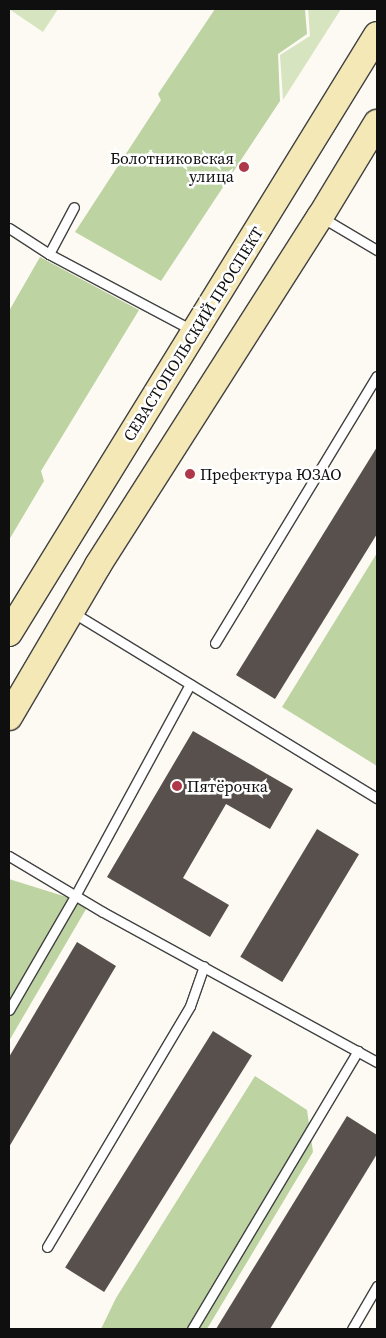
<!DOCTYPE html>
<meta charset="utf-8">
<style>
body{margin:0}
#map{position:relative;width:386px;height:1338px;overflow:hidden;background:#fdfaf3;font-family:"Source Serif 4",serif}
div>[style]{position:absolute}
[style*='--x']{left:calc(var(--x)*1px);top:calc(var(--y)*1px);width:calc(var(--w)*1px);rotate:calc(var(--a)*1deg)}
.green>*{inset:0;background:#d7e4c0}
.forest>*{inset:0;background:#bdd3a2}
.building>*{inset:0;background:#57504d;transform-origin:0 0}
.roads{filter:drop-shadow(1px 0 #424242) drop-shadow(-1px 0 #424242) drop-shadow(0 1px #424242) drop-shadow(0 -1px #424242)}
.lane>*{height:9px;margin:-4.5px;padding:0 4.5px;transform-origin:4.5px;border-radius:4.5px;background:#fff}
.secondary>*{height:26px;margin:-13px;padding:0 13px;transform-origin:13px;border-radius:13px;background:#f5e8b7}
.dots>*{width:14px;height:14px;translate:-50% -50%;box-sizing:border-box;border:2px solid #fff;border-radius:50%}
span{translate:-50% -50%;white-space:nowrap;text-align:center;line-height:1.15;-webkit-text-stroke:5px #fff;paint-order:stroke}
.poi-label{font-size:16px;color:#0f0f0f}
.right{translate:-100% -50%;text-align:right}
.left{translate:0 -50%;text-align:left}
.street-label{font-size:16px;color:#0f0f0f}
.frame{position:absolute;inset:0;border:10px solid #0f0f0f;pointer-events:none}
</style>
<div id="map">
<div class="green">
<i style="clip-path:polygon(9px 9px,58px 9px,43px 32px)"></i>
<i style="clip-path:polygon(308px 9px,341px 9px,283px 100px,280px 55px,310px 36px)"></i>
</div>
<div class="forest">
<i style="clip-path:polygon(215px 9px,305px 9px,307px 34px,278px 54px,280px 101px,161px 281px,75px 232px,161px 100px,158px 94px)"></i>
<i style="clip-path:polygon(40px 257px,139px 310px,41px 471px,44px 481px,9px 540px,9px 311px)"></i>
<i style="clip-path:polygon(377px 553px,377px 766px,282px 707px)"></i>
<i style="clip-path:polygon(9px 879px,89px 904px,9px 1041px)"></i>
<i style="clip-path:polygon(255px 1076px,307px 1110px,313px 1152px,207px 1329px,101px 1329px,116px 1298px)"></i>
</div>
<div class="building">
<i style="clip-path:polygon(377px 447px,377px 534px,275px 699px,236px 675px)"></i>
<i style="clip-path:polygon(193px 731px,293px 789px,270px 829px,226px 804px,183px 878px,229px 905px,210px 937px,107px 877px)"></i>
<i style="left:317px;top:829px;width:49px;height:149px;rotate:31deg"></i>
<i style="clip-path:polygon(77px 942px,116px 966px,9px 1147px,9px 1057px)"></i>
<i style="left:213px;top:1031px;width:46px;height:279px;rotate:32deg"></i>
<i style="clip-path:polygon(347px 1116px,377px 1135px,377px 1154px,270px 1329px,216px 1329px)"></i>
</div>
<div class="roads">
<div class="lane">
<i style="--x:321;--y:217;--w:65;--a:30.5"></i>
<i style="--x:9;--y:228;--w:48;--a:33"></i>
<i style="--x:49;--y:254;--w:162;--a:28"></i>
<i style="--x:49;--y:254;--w:53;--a:-62"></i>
<i style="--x:72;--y:612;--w:357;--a:31.4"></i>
<i style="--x:215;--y:643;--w:312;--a:-58.8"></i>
<i style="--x:9;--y:856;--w:109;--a:30.8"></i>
<i style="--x:103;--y:912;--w:312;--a:28.7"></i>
<i style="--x:9;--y:1010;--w:132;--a:-59.9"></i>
<i style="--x:75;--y:896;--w:241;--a:-61.5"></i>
<i style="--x:47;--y:1247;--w:280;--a:-59.3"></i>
<i style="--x:190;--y:1006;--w:42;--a:-70.7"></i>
<i style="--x:192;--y:1329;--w:324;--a:-59.2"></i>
<i style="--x:352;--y:1329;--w:50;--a:-59.8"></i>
</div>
<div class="secondary">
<i style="--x:9;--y:633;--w:702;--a:-58.39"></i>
<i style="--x:9;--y:717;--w:176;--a:-59.6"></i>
<i style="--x:98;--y:565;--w:413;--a:-57.5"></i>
<i style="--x:320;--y:217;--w:110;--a:-58.8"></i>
</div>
</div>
<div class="dots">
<i style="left:244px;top:167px;background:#ae3849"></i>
<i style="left:190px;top:474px;background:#ae3849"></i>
<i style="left:177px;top:786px;background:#ae3849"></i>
</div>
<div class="poi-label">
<span class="right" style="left:234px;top:167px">Болотниковская<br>улица</span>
<span class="left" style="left:200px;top:474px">Префектура ЮЗАО</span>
<span class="left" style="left:187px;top:786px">Пятёрочка</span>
</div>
<div class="street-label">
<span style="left:193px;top:334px;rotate:-58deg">СЕВАСТОПОЛЬСКИЙ ПРОСПЕКТ</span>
</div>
<div class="frame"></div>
</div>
